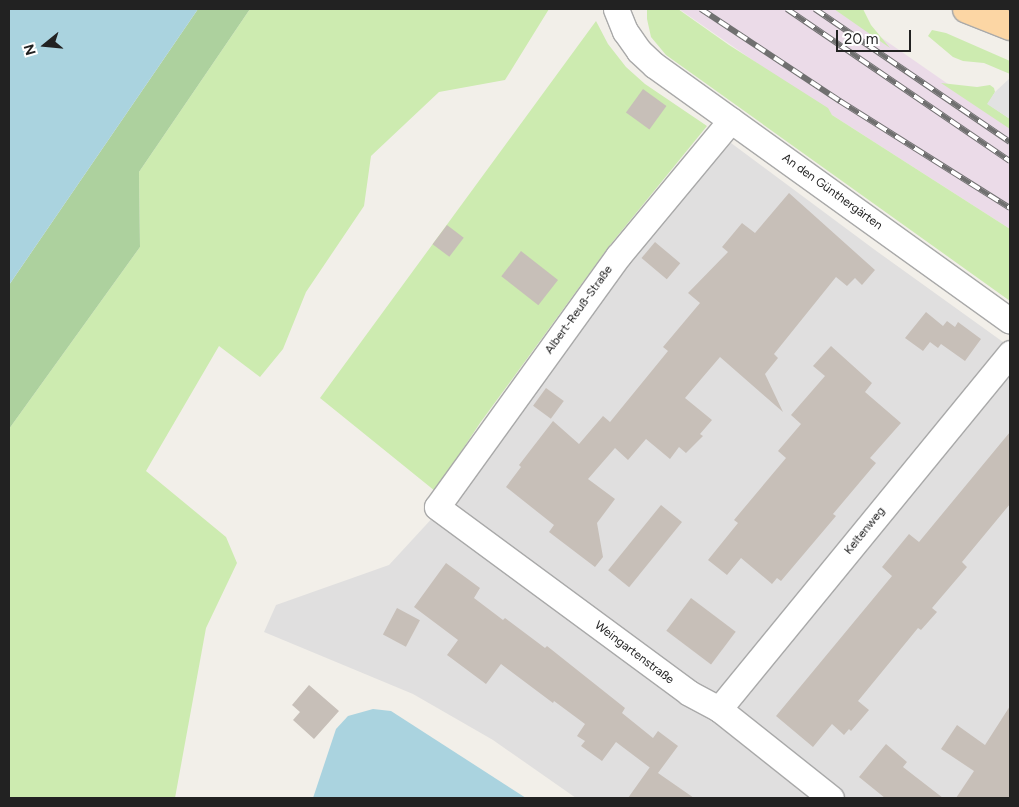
<!DOCTYPE html>
<meta charset="utf-8">
<style>
body{margin:0}
#map{position:relative;width:1019px;height:807px;overflow:hidden;background:#f2efe9;font-family:Figtree,sans-serif}
div>[style]{position:absolute}
[style*='--x']{left:calc(var(--x)*1px);top:calc(var(--y)*1px);width:calc(var(--w)*1px);rotate:calc(var(--a)*1deg)}
.residential>*{inset:0;background:#e0dfdf}
.industrial>*{inset:0;background:#ebdbe8}
.grass>*{inset:0;background:#cdebb0}
.forest>*{inset:0;background:#add19e}
.parking>*{inset:0;background:#e2e2e2}
.water>*{inset:0;background:#aad3df}
.building>*{inset:0;background:#c7bfb8;transform-origin:0 0}
.roads{filter:drop-shadow(1px 0 #a9a9a9) drop-shadow(-1px 0 #a9a9a9) drop-shadow(0 1px #a9a9a9) drop-shadow(0 -1px #a9a9a9)}
.minor>*{height:25px;margin:-12.5px;padding:0 12.5px;transform-origin:12.5px;border-radius:12.5px;background:#fff}
.primary>*{height:28px;margin:-14px;padding:0 14px;transform-origin:14px;border-radius:14px;background:#fcd6a4}
.rail>*{height:5.5px;margin-top:-2.75px;transform-origin:0;background:repeating-linear-gradient(90deg,#fff 0 11px,#707070 0 22px);box-sizing:border-box;border-block:1px solid #707070}
span{translate:-50% -50%;white-space:nowrap;text-align:center;line-height:1.15;-webkit-text-stroke:4px #fff;paint-order:stroke}
.street-label{font-size:12px;color:#222}
.frame{position:absolute;inset:0;border:10px solid #222;pointer-events:none}
.north{position:absolute;left:20px;top:20px;width:50px;height:50px;-webkit-text-stroke:4px #fff;paint-order:stroke;rotate:253deg;font-size:14px;font-weight:700;line-height:20px;text-align:center;color:#222}
.north::after{content:'';display:block;margin:auto;width:18px;height:22px;background:#222;clip-path:polygon(50% 0,100% 100%,50% 72%,0 100%)}
.scale{position:absolute;left:836px;top:30px;width:75px;height:22px;box-sizing:border-box;border:2px solid #222;border-top:0;padding-left:6px;font-size:15px;line-height:18px;white-space:nowrap;color:#222;-webkit-text-stroke:4px #fff;paint-order:stroke}
</style>
<div id="map">
<div class="residential">
<i style="clip-path:polygon(731px 143px,875px 250px,1010px 347px,1010px 798px,576px 798px,493px 740px,413px 694px,264px 632px,276px 605px,389px 565px,448px 501px,622px 269px)"></i>
</div>
<div class="industrial">
<i style="clip-path:polygon(679px 9px,840px 9px,1010px 127px,1010px 229px,832px 115px)"></i>
</div>
<div class="grass">
<i style="clip-path:polygon(250px 9px,549px 9px,505px 80px,439px 92px,371px 156px,364px 206px,306px 292px,283px 349px,260px 377px,219px 346px,146px 471px,226px 537px,237px 563px,206px 628px,175px 798px,9px 798px,9px 429px,140px 247px,139px 172px)"></i>
<i style="clip-path:polygon(647px 9px,678px 9px,729px 45px,828px 108px,832px 115px,1010px 229px,1010px 301px,666px 55px,651px 37px,647px 19px)"></i>
<i style="clip-path:polygon(834px 9px,863px 9px,871px 25px,890px 48px)"></i>
<i style="clip-path:polygon(596px 21px,608px 44px,626px 67px,645px 84px,707px 126px,610px 245px,480px 423px,435px 491px,320px 398px)"></i>
<i style="clip-path:polygon(932px 30px,946px 33px,1010px 61px,1010px 74px,984px 63px,963px 61px,953px 57px,928px 36px)"></i>
<i style="clip-path:polygon(941px 83px,977px 87px,990px 85px,994px 88px,995px 92px,988px 104px,1010px 119px,1010px 129px)"></i>
</div>
<div class="forest">
<i style="clip-path:polygon(198px 9px,250px 9px,139px 172px,140px 247px,9px 429px,9px 285px)"></i>
</div>
<div class="parking">
<i style="clip-path:polygon(1010px 78px,1010px 119px,987px 104px,995px 92px)"></i>
</div>
<div class="water">
<i style="clip-path:polygon(9px 9px,198px 9px,9px 285px)"></i>
<i style="clip-path:polygon(373px 709px,391px 711px,526px 798px,313px 798px,336px 729px,348px 716px)"></i>
</div>
<div class="building">
<i style="left:643px;top:89px;width:29px;height:29px;rotate:36deg"></i>
<i style="clip-path:polygon(789px 193px,875px 270px,862px 285px,855px 278px,847px 286px,836px 277px,774px 354px,778px 358px,765px 374px,783px 412px,720px 357px,685px 398px,712px 420px,700px 434px,703px 436px,686px 453px,679px 447px,670px 459px,646px 439px,628px 460px,615px 448px,588px 479px,615px 499px,597px 523px,603px 557px,595px 567px,549px 532px,554px 525px,506px 487px,521px 467px,519px 465px,553px 421px,579px 444px,603px 416px,610px 422px,668px 351px,663px 347px,700px 303px,688px 293px,728px 252px,722px 247px,742px 223px,755px 233px)"></i>
<i style="left:447px;top:225px;width:21px;height:24px;rotate:37deg"></i>
<i style="left:655px;top:242px;width:33px;height:21px;rotate:40deg"></i>
<i style="left:521px;top:251px;width:47px;height:32px;rotate:38deg"></i>
<i style="clip-path:polygon(926px 312px,943px 326px,947px 321px,955px 327px,958px 322px,981px 339px,965px 361px,941px 344px,938px 348px,930px 342px,923px 351px,905px 338px)"></i>
<i style="clip-path:polygon(831px 346px,872px 383px,865px 392px,901px 423px,870px 458px,876px 463px,833px 514px,836px 516px,781px 581px,777px 578px,772px 584px,741px 558px,727px 575px,708px 560px,738px 523px,734px 520px,786px 458px,778px 451px,801px 424px,791px 415px,825px 376px,813px 366px)"></i>
<i style="left:546px;top:388px;width:22px;height:22px;rotate:36deg"></i>
<i style="clip-path:polygon(1010px 432px,1010px 504px,962px 562px,967px 567px,932px 608px,937px 612px,921px 630px,918px 628px,858px 701px,869px 710px,851px 731px,849px 729px,844px 735px,832px 724px,813px 747px,776px 716px,892px 576px,882px 567px,909px 534px,919px 542px)"></i>
<i style="left:661px;top:505px;width:27px;height:84px;rotate:39deg"></i>
<i style="clip-path:polygon(446px 563px,480px 588px,474px 598px,503px 620px,505px 618px,545px 648px,547px 646px,625px 708px,622px 713px,653px 738px,658px 731px,678px 746px,658px 773px,694px 798px,628px 798px,650px 767px,657px 773px,616px 742px,602px 761px,581px 746px,585px 741px,577px 736px,585px 724px,554px 701px,553px 703px,501px 664px,486px 684px,447px 655px,458px 640px,414px 607px)"></i>
<i style="left:691px;top:598px;width:56px;height:41px;rotate:37deg"></i>
<i style="left:397px;top:608px;width:26px;height:30px;rotate:28deg"></i>
<i style="clip-path:polygon(309px 685px,339px 711px,314px 739px,293px 720px,300px 712px,292px 705px)"></i>
<i style="clip-path:polygon(1010px 706px,1010px 798px,956px 798px,974px 771px,941px 749px,957px 725px,985px 745px)"></i>
<i style="clip-path:polygon(886px 744px,907px 762px,903px 767px,943px 798px,885px 798px,859px 777px)"></i>
</div>
<div class="roads">
<div class="minor">
<i style="--x:616;--y:9;--w:24;--a:68"></i>
<i style="--x:625;--y:31;--w:24;--a:55"></i>
<i style="--x:639;--y:51;--w:21;--a:43"></i>
<i style="--x:654;--y:65;--w:438;--a:35.7"></i>
<i style="--x:731;--y:120;--w:177;--a:129.7"></i>
<i style="--x:618;--y:256;--w:309;--a:125.8"></i>
<i style="--x:437;--y:507;--w:313;--a:36.4"></i>
<i style="--x:689;--y:693;--w:34;--a:28"></i>
<i style="--x:719;--y:709;--w:143;--a:38.5"></i>
<i style="--x:719;--y:709;--w:460;--a:-50.7"></i>
</div>
<div class="primary">
<i style="--x:967;--y:9;--w:46;--a:21.6"></i>
</div>
</div>
<div class="rail">
<i style="--x:701;--y:9;--w:167;--a:33.5"></i>
<i style="--x:840;--y:101;--w:201;--a:32.2"></i>
<i style="--x:787;--y:9;--w:270;--a:34.3"></i>
<i style="--x:815;--y:9;--w:236;--a:34.3"></i>
</div>
<div class="street-label">
<span style="left:832px;top:192px;rotate:36deg">An den Günthergärten</span>
<span style="left:579px;top:310px;rotate:-54deg">Albert-Reuß-Straße</span>
<span style="left:865px;top:531px;rotate:-51deg">Keltenweg</span>
<span style="left:634px;top:653px;rotate:37deg">Weingartenstraße</span>
</div>
<div class="frame"></div>
<div class="north">N</div>
<div class="scale">20 m</div>
</div>
